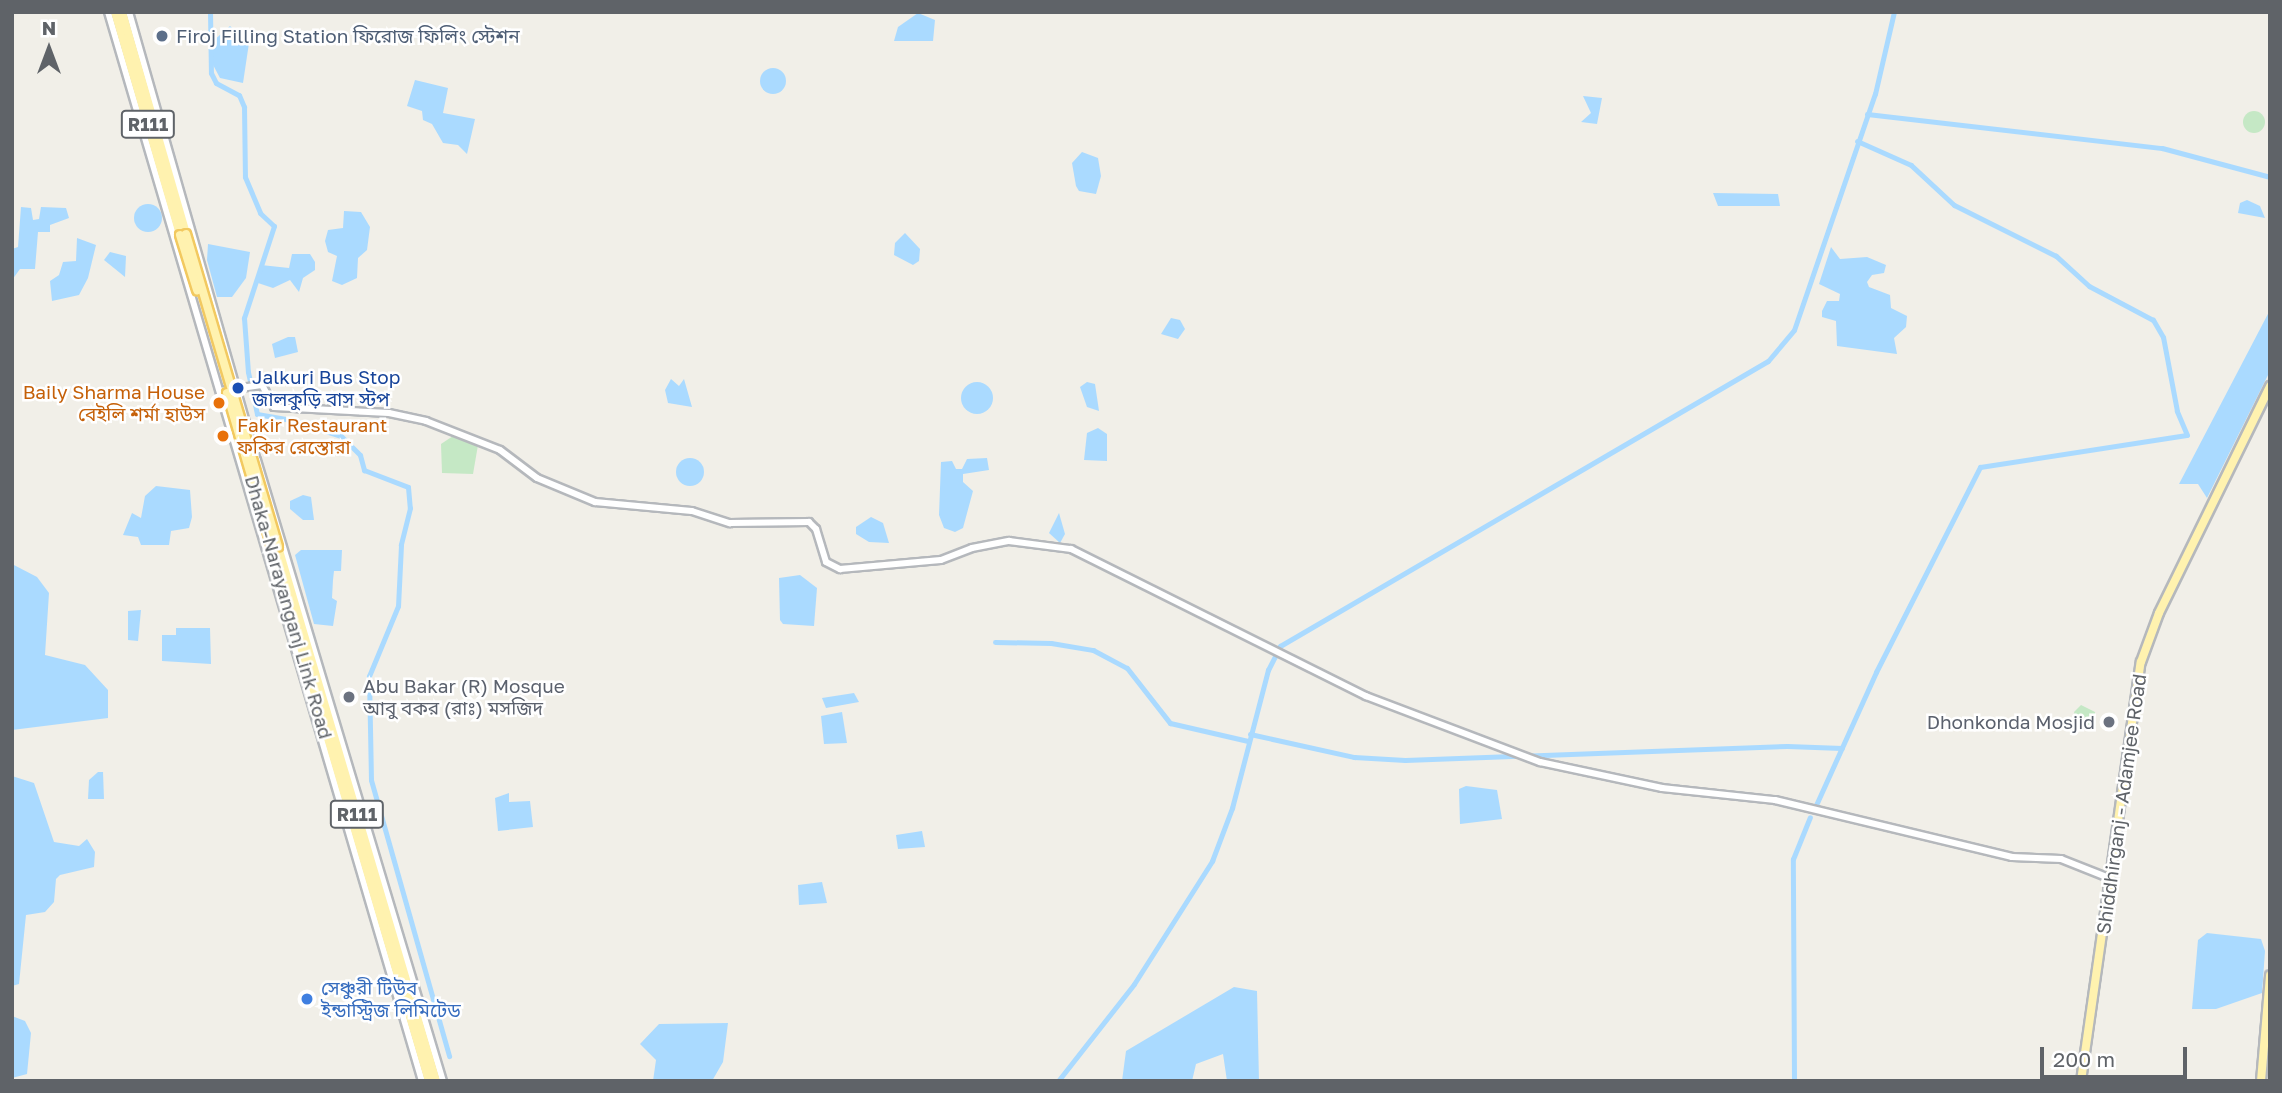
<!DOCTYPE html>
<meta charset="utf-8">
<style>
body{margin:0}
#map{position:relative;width:2282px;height:1093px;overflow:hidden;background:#f1efe8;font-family:"Golos Text","Noto Sans Bengali",sans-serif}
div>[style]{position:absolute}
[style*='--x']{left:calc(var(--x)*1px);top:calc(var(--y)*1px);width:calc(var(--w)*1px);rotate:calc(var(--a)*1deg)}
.green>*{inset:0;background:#c5e8c5}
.round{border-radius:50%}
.water>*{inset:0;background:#aadaff}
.canal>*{height:5px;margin:-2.5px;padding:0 2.5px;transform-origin:2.5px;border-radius:2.5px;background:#aadaff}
.roads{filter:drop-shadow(2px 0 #b5b8bc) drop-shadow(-2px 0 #b5b8bc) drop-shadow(0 2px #b5b8bc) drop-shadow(0 -2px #b5b8bc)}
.minor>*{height:6px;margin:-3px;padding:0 3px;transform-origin:3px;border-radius:3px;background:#fff}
.major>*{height:8px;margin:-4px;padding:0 4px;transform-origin:4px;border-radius:4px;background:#fff2af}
.bridges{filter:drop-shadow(2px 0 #f2c960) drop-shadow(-2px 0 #f2c960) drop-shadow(0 2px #f2c960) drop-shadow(0 -2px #f2c960)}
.major-bridge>*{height:8px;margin:-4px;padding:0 4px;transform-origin:4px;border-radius:4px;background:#fff2af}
.dots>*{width:19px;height:19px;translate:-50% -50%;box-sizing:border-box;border:4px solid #fff;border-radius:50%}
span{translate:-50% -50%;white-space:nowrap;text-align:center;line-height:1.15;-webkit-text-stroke:5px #fff;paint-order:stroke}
.shield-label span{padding:2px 5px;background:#fff;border:2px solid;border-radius:5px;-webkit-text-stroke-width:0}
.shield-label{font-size:18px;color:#5f6368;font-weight:700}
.service-label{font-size:19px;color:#4e5e75}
.left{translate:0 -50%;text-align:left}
.transit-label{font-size:19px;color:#164399}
.food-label{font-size:19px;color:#c56008}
.right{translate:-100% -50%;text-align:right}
.street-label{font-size:19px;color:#5f6368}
.worship-label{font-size:19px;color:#5b616d}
.shop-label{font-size:19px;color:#366cbe}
.frame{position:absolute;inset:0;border:14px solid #5f6368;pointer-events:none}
.north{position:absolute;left:14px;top:14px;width:70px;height:70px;-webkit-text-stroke:5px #fff;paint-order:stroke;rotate:0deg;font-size:19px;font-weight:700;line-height:28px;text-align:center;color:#5f6368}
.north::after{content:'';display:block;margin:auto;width:24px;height:32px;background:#5f6368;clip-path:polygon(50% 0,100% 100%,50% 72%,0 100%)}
.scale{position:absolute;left:2040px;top:1047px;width:147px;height:32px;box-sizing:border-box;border:4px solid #5f6368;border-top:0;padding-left:9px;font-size:21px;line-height:24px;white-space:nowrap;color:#5f6368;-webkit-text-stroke:5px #fff;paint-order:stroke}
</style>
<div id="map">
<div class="green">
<i class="round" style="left:2243px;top:111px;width:22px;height:22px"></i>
<i style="clip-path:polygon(453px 436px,478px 445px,473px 474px,442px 473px,441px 444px)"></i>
<i style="clip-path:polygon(2081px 705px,2095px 712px,2096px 728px,2076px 720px,2074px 712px)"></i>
</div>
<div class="water">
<i style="clip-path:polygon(918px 13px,935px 20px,933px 41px,894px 41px,898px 27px)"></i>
<i style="clip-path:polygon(230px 26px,249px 43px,243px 83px,220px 78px,212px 63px,212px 42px)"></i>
<i class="round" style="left:760px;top:68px;width:26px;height:26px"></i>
<i style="clip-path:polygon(415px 80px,448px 88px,443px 113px,475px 119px,467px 154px,458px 145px,443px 143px,432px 124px,423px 120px,422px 111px,407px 106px)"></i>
<i style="clip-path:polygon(1583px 96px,1602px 98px,1597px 124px,1581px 122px,1591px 113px)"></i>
<i style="clip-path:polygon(1082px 152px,1098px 158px,1101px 176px,1096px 194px,1079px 191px,1076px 186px,1072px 163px)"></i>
<i style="clip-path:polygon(1713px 193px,1778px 194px,1780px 206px,1718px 206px)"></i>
<i style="clip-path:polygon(2247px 200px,2260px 206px,2265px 218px,2238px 213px,2240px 203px)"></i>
<i class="round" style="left:134px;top:204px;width:28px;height:28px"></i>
<i style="clip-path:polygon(21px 207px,31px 208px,33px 220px,39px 219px,41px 207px,66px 208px,69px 218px,50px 225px,50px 232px,38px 232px,35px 269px,20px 269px,12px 280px,12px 249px,18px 247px)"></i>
<i style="clip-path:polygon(344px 211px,361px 212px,370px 227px,367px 250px,358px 258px,357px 278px,342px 285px,332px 281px,337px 256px,328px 252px,325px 241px,328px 230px,343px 228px)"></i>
<i style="clip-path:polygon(905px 233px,920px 249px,919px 261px,913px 265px,894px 255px,895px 243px)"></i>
<i style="clip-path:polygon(77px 238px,96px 245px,88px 278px,79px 295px,52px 301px,50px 281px,59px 275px,63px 262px,76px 261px)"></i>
<i style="clip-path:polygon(208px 244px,250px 252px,246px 278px,232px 297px,217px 297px,207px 260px)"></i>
<i style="clip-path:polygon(1831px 247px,1840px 259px,1867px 257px,1886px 265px,1884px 273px,1872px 275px,1867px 282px,1869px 287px,1890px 295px,1891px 308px,1907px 316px,1906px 327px,1894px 338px,1897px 354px,1837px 346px,1836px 321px,1822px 317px,1822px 311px,1827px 301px,1839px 301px,1840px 294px,1819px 284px)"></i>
<i style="clip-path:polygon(110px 252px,126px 256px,125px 277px,104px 260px)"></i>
<i style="clip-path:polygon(292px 254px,310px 254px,315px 262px,315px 270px,303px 278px,299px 292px,290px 280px,273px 288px,258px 283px,261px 265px,289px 268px)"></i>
<i style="clip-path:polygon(2270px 310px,2270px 371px,2207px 498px,2198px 484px,2179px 484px)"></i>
<i style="clip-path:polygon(1171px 318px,1180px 320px,1185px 329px,1178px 339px,1161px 334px)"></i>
<i style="clip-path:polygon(288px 337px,295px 337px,298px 352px,275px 358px,272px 344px)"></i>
<i style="clip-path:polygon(671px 379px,679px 386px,684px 379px,692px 407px,668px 403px,665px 390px)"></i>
<i style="clip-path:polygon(1087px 382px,1095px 384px,1099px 411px,1087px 407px,1080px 387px)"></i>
<i class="round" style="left:961px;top:382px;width:32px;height:32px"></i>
<i style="clip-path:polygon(1098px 428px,1107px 434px,1107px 461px,1084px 460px,1087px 433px)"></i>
<i style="clip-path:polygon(987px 458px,989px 470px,963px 474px,963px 482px,973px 491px,963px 528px,955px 532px,944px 528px,939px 515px,941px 462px,952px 461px,956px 469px,962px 469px,967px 459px)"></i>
<i class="round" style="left:676px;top:458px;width:28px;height:28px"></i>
<i style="clip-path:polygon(156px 486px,190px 490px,192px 517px,189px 528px,171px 531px,169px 545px,141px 545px,138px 537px,123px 535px,132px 513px,141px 518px,145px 496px)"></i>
<i style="clip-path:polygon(303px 495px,311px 497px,314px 520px,303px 520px,290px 509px,290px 501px)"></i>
<i style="clip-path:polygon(1059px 513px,1065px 534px,1060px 543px,1049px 533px)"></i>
<i style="clip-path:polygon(871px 517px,883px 523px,889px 543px,869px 542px,856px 534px,856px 527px)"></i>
<i style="clip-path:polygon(301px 550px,342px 550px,341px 571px,334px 571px,333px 580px,332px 598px,337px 601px,333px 626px,314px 624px,295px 555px)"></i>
<i style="clip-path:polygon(12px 564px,37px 577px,49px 593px,45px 655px,85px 665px,108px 690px,108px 718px,12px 730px)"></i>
<i style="clip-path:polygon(800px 575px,817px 588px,814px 626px,783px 624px,780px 620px,779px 578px)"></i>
<i style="clip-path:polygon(141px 610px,138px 641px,128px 640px,128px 611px)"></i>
<i style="clip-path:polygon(176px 628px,210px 628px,211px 664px,162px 661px,162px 635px,176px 635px)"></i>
<i style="clip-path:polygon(854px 693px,859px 702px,826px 708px,822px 698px)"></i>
<i style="clip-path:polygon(842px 712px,847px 743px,824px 744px,821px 716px)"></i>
<i style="clip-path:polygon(98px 772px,103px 772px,104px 799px,88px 799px,89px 780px)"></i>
<i style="clip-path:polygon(12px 776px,34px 783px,54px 842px,79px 846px,87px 839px,95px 852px,94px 867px,60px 875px,56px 879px,54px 902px,45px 912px,26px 915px,19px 984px,12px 986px)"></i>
<i style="clip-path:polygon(1466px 786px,1497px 790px,1502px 819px,1460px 824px,1459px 789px)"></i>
<i style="clip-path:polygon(509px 793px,509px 802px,530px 801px,533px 827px,498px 831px,495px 798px)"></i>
<i style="clip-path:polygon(922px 831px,925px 847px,898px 849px,896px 835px)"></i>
<i style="clip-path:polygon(822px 882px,827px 903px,799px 905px,798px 885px)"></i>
<i style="clip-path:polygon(2207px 933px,2261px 939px,2265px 951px,2262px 993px,2216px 1009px,2192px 1009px,2198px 940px)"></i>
<i style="clip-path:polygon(1234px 987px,1257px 991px,1259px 1081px,1227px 1081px,1223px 1054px,1196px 1064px,1192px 1081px,1122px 1081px,1126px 1051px)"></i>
<i style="clip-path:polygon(12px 1016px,25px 1021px,31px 1033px,27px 1074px,12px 1078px)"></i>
<i style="clip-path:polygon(728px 1023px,723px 1062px,712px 1081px,653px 1081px,656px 1060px,640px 1044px,659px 1024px)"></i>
</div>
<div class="canal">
<i style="--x:210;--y:12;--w:61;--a:89.1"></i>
<i style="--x:211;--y:73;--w:11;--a:63"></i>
<i style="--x:216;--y:83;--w:26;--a:28"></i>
<i style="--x:239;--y:95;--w:13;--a:67"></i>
<i style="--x:244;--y:107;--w:70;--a:89.2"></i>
<i style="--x:245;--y:177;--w:39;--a:67"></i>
<i style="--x:260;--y:213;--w:19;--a:43"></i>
<i style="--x:274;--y:226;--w:97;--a:108.1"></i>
<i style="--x:244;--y:318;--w:54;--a:85.8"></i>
<i style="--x:248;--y:372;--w:43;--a:77.9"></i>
<i style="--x:257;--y:414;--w:35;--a:10"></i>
<i style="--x:291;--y:420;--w:52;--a:17.7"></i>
<i style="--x:341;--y:436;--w:27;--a:45"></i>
<i style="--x:360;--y:455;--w:16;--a:75"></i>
<i style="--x:364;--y:470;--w:47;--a:21.1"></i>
<i style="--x:408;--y:487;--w:21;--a:85"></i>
<i style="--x:410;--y:508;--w:38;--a:104"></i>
<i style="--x:401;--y:545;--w:61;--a:92.8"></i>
<i style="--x:398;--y:606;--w:76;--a:112.5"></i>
<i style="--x:369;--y:676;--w:104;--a:88.9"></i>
<i style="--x:371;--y:780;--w:287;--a:74.2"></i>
<i style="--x:1867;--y:114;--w:297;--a:6.6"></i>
<i style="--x:2162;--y:148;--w:112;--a:15"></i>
<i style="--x:995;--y:642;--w:56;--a:1"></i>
<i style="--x:1051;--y:643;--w:43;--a:9.5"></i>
<i style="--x:1093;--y:650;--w:38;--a:28"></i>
<i style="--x:1127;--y:668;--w:70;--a:52"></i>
<i style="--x:1170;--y:723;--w:80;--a:13"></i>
<i style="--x:1250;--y:734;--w:107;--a:12.5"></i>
<i style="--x:1354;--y:757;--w:51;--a:3.4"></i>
<i style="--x:1405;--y:760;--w:382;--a:-2.1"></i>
<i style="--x:1787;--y:746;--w:55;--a:2.1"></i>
<i style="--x:1816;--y:805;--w:146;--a:-65.7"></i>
<i style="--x:1876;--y:672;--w:230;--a:-63.1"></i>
<i style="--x:1980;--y:467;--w:209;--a:-8.8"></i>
<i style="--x:2187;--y:435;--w:26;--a:-113"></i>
<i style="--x:2177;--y:411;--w:75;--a:-100.7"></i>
<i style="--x:2163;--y:337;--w:20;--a:-120"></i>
<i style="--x:2153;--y:320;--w:72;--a:-152"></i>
<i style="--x:2089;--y:286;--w:45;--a:-137.7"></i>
<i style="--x:2056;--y:256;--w:114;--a:-153.4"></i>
<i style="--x:1954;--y:205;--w:59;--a:-137.1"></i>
<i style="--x:1911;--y:165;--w:59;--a:-156"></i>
<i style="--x:1058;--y:1081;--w:123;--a:-51.9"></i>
<i style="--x:1134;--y:984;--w:146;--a:-57.6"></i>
<i style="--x:1212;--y:861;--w:57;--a:-69.3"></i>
<i style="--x:1232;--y:808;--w:143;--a:-75.4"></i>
<i style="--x:1268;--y:670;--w:27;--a:-63"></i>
<i style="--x:1280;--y:646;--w:565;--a:-30.29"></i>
<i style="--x:1768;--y:361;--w:40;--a:-50"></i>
<i style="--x:1794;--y:330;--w:250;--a:-71.1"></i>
<i style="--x:1875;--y:94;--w:84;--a:-77"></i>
<i style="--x:1794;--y:1081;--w:222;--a:-90.3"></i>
<i style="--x:1793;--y:859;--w:45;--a:-68"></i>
</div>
<div class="roads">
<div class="minor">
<i style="--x:108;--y:12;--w:1114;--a:73.63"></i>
<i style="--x:129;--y:12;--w:466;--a:74.1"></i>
<i style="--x:257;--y:460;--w:648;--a:73.33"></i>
<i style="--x:220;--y:391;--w:42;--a:-8.1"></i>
<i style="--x:262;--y:385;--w:25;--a:61"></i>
<i style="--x:274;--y:407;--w:115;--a:3"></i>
<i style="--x:389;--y:413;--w:38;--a:12"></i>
<i style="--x:426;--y:421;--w:79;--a:21.4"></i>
<i style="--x:500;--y:450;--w:46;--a:37.1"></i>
<i style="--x:537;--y:478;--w:63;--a:22.5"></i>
<i style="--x:595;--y:502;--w:97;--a:5.3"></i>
<i style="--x:692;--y:511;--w:40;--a:18"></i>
<i style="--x:730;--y:523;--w:79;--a:-0.7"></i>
<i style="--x:809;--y:522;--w:10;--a:45"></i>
<i style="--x:816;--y:529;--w:34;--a:73"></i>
<i style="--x:826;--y:562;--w:16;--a:27"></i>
<i style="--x:840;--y:569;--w:101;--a:-5.1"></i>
<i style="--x:941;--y:560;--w:33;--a:-21"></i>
<i style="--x:972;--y:548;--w:38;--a:-11"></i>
<i style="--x:1009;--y:541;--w:63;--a:7.4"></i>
<i style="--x:1071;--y:549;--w:330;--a:26.5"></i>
<i style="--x:1366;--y:696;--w:186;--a:20.8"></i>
<i style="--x:1540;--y:762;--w:125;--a:12"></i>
<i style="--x:1662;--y:788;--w:114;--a:6.1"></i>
<i style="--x:1775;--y:800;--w:244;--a:13.5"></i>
<i style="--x:2012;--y:857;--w:49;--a:2.3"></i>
<i style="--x:2061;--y:859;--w:52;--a:21.6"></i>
</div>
<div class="major">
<i style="--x:115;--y:12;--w:232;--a:73.7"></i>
<i style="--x:122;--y:12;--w:231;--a:73.9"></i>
<i style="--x:278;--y:547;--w:557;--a:73.52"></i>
<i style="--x:272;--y:548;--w:556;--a:73.59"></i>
<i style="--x:2081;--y:1081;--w:423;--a:-81.9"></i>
<i style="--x:2141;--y:662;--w:52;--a:-69.8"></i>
<i style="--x:2159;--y:613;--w:253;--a:-63.9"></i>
<i style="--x:2261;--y:1081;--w:106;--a:-85.1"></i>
</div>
</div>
<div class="bridges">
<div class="major-bridge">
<i style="--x:186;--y:234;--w:326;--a:73.6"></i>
<i style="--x:180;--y:235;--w:58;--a:72.8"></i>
<i style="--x:227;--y:393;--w:161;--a:73.8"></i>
</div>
</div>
<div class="dots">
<i style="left:162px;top:36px;background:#5c6f8a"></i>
<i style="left:238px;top:388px;background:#1a4fb4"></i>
<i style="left:219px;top:403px;background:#e8710a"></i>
<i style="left:223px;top:436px;background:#e8710a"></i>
<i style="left:349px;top:697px;background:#6b7280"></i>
<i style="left:2109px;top:722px;background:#6b7280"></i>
<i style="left:307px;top:999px;background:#3f7fe0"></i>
</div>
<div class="shield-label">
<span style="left:148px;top:124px">R111</span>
<span style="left:357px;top:814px">R111</span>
</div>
<div class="service-label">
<span class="left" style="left:176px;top:36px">Firoj Filling Station ফিরোজ ফিলিং স্টেশন</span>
</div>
<div class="transit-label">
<span class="left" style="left:252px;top:388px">Jalkuri Bus Stop<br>জালকুড়ি বাস স্টপ</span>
</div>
<div class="food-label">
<span class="right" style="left:205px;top:403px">Baily Sharma House<br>বেইলি শর্মা হাউস</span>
<span class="left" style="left:237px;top:436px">Fakir Restaurant<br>ফকির রেস্তোরা</span>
</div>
<div class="street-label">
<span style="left:289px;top:607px;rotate:74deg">Dhaka-Narayanganj Link Road</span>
<span style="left:2121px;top:804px;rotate:-82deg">Shiddhirganj - Adamjee Road</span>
</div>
<div class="worship-label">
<span class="left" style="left:363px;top:697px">Abu Bakar (R) Mosque<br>আবু বকর (রাঃ) মসজিদ</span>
<span class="right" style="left:2095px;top:722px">Dhonkonda Mosjid</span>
</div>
<div class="shop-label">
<span class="left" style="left:321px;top:999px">সেঞ্চুরী টিউব<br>ইন্ডাস্ট্রিজ লিমিটেড</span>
</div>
<div class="frame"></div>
<div class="north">N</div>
<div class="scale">200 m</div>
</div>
